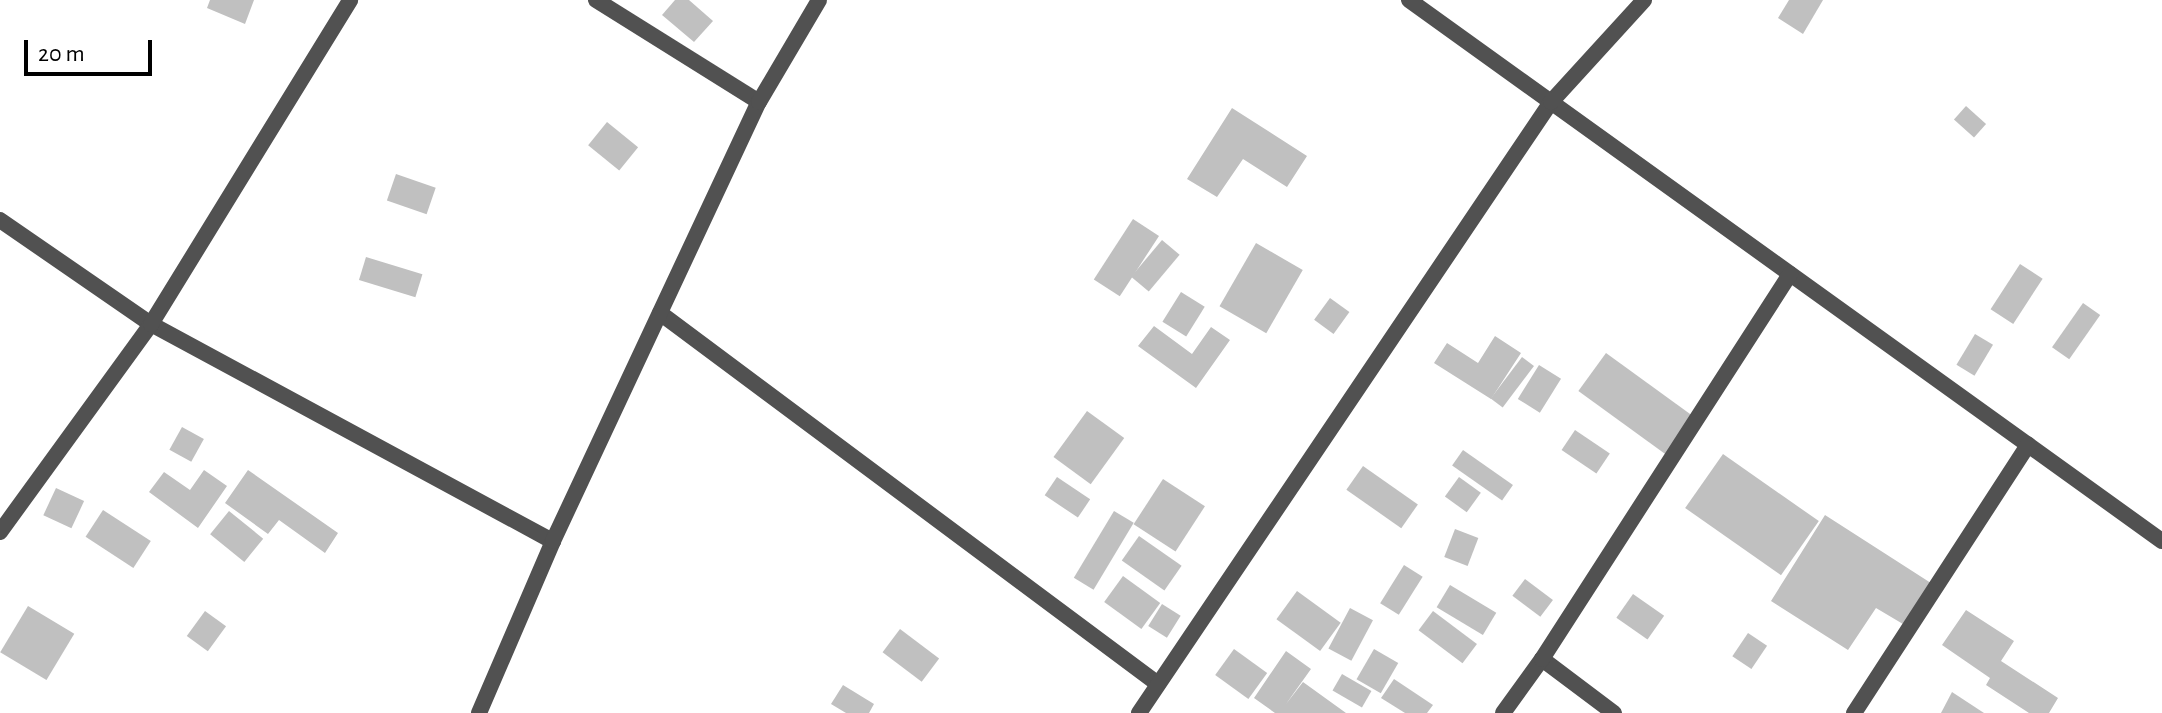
<!DOCTYPE html>
<style>
body{margin:0}
#map{position:relative;width:2162px;height:713px;overflow:hidden;background:#fff;font-family:"Alegreya Sans",sans-serif}
div>[style]{position:absolute}
[style*='--x']{left:calc(var(--x)*1px);top:calc(var(--y)*1px);width:calc(var(--w)*1px);rotate:calc(var(--a)*1deg)}
.building>*{inset:0;background:#c0c0c0;transform-origin:0 0}
.minor>*{height:16px;margin:-8px;padding:0 8px;transform-origin:8px;border-radius:8px;background:#515151}
span{translate:-50% -50%;white-space:nowrap;text-align:center;line-height:1.15;-webkit-text-stroke:6px #fff;paint-order:stroke}
.scale{position:absolute;left:24px;top:40px;width:128px;height:36px;box-sizing:border-box;border:4px solid #000;border-top:0;padding-left:10px;font-size:24px;line-height:28px;white-space:nowrap;color:#000;-webkit-text-stroke:6px #fff;paint-order:stroke}
</style>
<div id="map">
<div class="building">
<i style="clip-path:polygon(210px 0,254px 0,245px 24px,207px 8px)"></i>
<i style="clip-path:polygon(675px 0,689px 0,713px 21px,694px 42px,662px 15px)"></i>
<i style="clip-path:polygon(1789px 0,1823px 0,1803px 34px,1778px 18px)"></i>
<i style="left:1966px;top:106px;width:27px;height:18px;rotate:42deg"></i>
<i style="clip-path:polygon(1232px 108px,1307px 156px,1287px 187px,1243px 159px,1217px 197px,1187px 179px)"></i>
<i style="left:607px;top:122px;width:40px;height:30px;rotate:39deg"></i>
<i style="left:396px;top:174px;width:42px;height:28px;rotate:19deg"></i>
<i style="left:1133px;top:219px;width:31px;height:72px;rotate:33deg"></i>
<i style="left:1162px;top:240px;width:23px;height:48px;rotate:40deg"></i>
<i style="left:1256px;top:243px;width:54px;height:73px;rotate:30deg"></i>
<i style="left:366px;top:257px;width:59px;height:24px;rotate:17deg"></i>
<i style="left:2020px;top:264px;width:27px;height:54px;rotate:33deg"></i>
<i style="left:1181px;top:292px;width:28px;height:35px;rotate:32deg"></i>
<i style="left:1330px;top:298px;width:24px;height:27px;rotate:36deg"></i>
<i style="left:2083px;top:303px;width:21px;height:54px;rotate:35deg"></i>
<i style="clip-path:polygon(1154px 326px,1192px 354px,1211px 327px,1230px 340px,1196px 388px,1138px 346px)"></i>
<i style="left:1975px;top:334px;width:21px;height:36px;rotate:31deg"></i>
<i style="clip-path:polygon(1495px 336px,1521px 353px,1491px 399px,1434px 363px,1447px 343px,1478px 363px)"></i>
<i style="left:1606px;top:353px;width:112px;height:47px;rotate:36deg"></i>
<i style="left:1522px;top:357px;width:15px;height:52px;rotate:37deg"></i>
<i style="left:1539px;top:365px;width:26px;height:40px;rotate:32deg"></i>
<i style="left:1087px;top:411px;width:46px;height:57px;rotate:36deg"></i>
<i style="left:182px;top:427px;width:25px;height:26px;rotate:29deg"></i>
<i style="left:1575px;top:430px;width:42px;height:24px;rotate:34deg"></i>
<i style="left:1463px;top:450px;width:61px;height:19px;rotate:35deg"></i>
<i style="left:1723px;top:454px;width:117px;height:66px;rotate:35deg"></i>
<i style="left:1363px;top:466px;width:67px;height:29px;rotate:35deg"></i>
<i style="clip-path:polygon(204px 470px,227px 486px,198px 528px,149px 492px,164px 472px,190px 490px)"></i>
<i style="clip-path:polygon(248px 470px,338px 533px,325px 553px,279px 520px,268px 534px,225px 503px)"></i>
<i style="left:1057px;top:477px;width:40px;height:22px;rotate:34deg"></i>
<i style="left:1459px;top:477px;width:27px;height:24px;rotate:36deg"></i>
<i style="left:1163px;top:479px;width:50px;height:54px;rotate:33deg"></i>
<i style="left:56px;top:488px;width:31px;height:30px;rotate:25deg"></i>
<i style="left:103px;top:510px;width:57px;height:32px;rotate:33deg"></i>
<i style="left:229px;top:511px;width:44px;height:30px;rotate:39deg"></i>
<i style="left:1114px;top:511px;width:23px;height:78px;rotate:31deg"></i>
<i style="clip-path:polygon(1825px 515px,1934px 585px,1908px 627px,1876px 608px,1848px 650px,1771px 601px)"></i>
<i style="left:1455px;top:529px;width:25px;height:30px;rotate:21deg"></i>
<i style="left:1139px;top:536px;width:52px;height:30px;rotate:35deg"></i>
<i style="left:1404px;top:565px;width:22px;height:45px;rotate:32deg"></i>
<i style="left:1123px;top:576px;width:46px;height:32px;rotate:36deg"></i>
<i style="left:1525px;top:579px;width:35px;height:21px;rotate:37deg"></i>
<i style="left:1450px;top:585px;width:54px;height:26px;rotate:31deg"></i>
<i style="left:1297px;top:591px;width:54px;height:35px;rotate:36deg"></i>
<i style="left:1633px;top:594px;width:38px;height:29px;rotate:35deg"></i>
<i style="left:1162px;top:604px;width:22px;height:26px;rotate:32deg"></i>
<i style="left:28px;top:606px;width:54px;height:54px;rotate:31deg"></i>
<i style="left:1350px;top:608px;width:26px;height:46px;rotate:28deg"></i>
<i style="clip-path:polygon(1966px 610px,2014px 641px,2001px 661px,2058px 698px,2049px 713px,2029px 713px,1986px 685px,1990px 678px,1942px 645px)"></i>
<i style="left:205px;top:611px;width:26px;height:31px;rotate:36deg"></i>
<i style="left:1433px;top:611px;width:55px;height:24px;rotate:37deg"></i>
<i style="left:900px;top:629px;width:49px;height:29px;rotate:37deg"></i>
<i style="left:1748px;top:633px;width:23px;height:28px;rotate:34deg"></i>
<i style="left:1234px;top:649px;width:41px;height:32px;rotate:36deg"></i>
<i style="left:1374px;top:649px;width:28px;height:35px;rotate:30deg"></i>
<i style="clip-path:polygon(1286px 651px,1311px 669px,1286px 704px,1303px 682px,1346px 713px,1275px 713px,1254px 698px)"></i>
<i style="left:1342px;top:674px;width:34px;height:19px;rotate:30deg"></i>
<i style="clip-path:polygon(1394px 679px,1433px 705px,1427px 713px,1405px 713px,1381px 698px)"></i>
<i style="clip-path:polygon(843px 685px,874px 704px,869px 713px,846px 713px,831px 704px)"></i>
<i style="clip-path:polygon(1952px 692px,1984px 713px,1941px 713px)"></i>
</div>
<div class="minor">
<i style="--x:596;--y:0;--w:192;--a:32"></i>
<i style="--x:1409;--y:0;--w:927;--a:35.7"></i>
<i style="--x:0;--y:220;--w:183;--a:34.6"></i>
<i style="--x:151;--y:324;--w:457;--a:28.4"></i>
<i style="--x:660;--y:313;--w:621;--a:36.69"></i>
<i style="--x:0;--y:532;--w:257;--a:-54"></i>
<i style="--x:151;--y:324;--w:380;--a:-58.4"></i>
<i style="--x:1542;--y:659;--w:90;--a:36.9"></i>
<i style="--x:479;--y:713;--w:187;--a:-66.7"></i>
<i style="--x:553;--y:541;--w:485;--a:-64.9"></i>
<i style="--x:759;--y:102;--w:118;--a:-59.5"></i>
<i style="--x:1139;--y:713;--w:737;--a:-56.01"></i>
<i style="--x:1551;--y:102;--w:138;--a:-47.6"></i>
<i style="--x:1503;--y:713;--w:67;--a:-54.2"></i>
<i style="--x:1542;--y:659;--w:458;--a:-57.2"></i>
<i style="--x:1854;--y:713;--w:320;--a:-57"></i>
</div>
<div class="scale">20 m</div>
</div>
